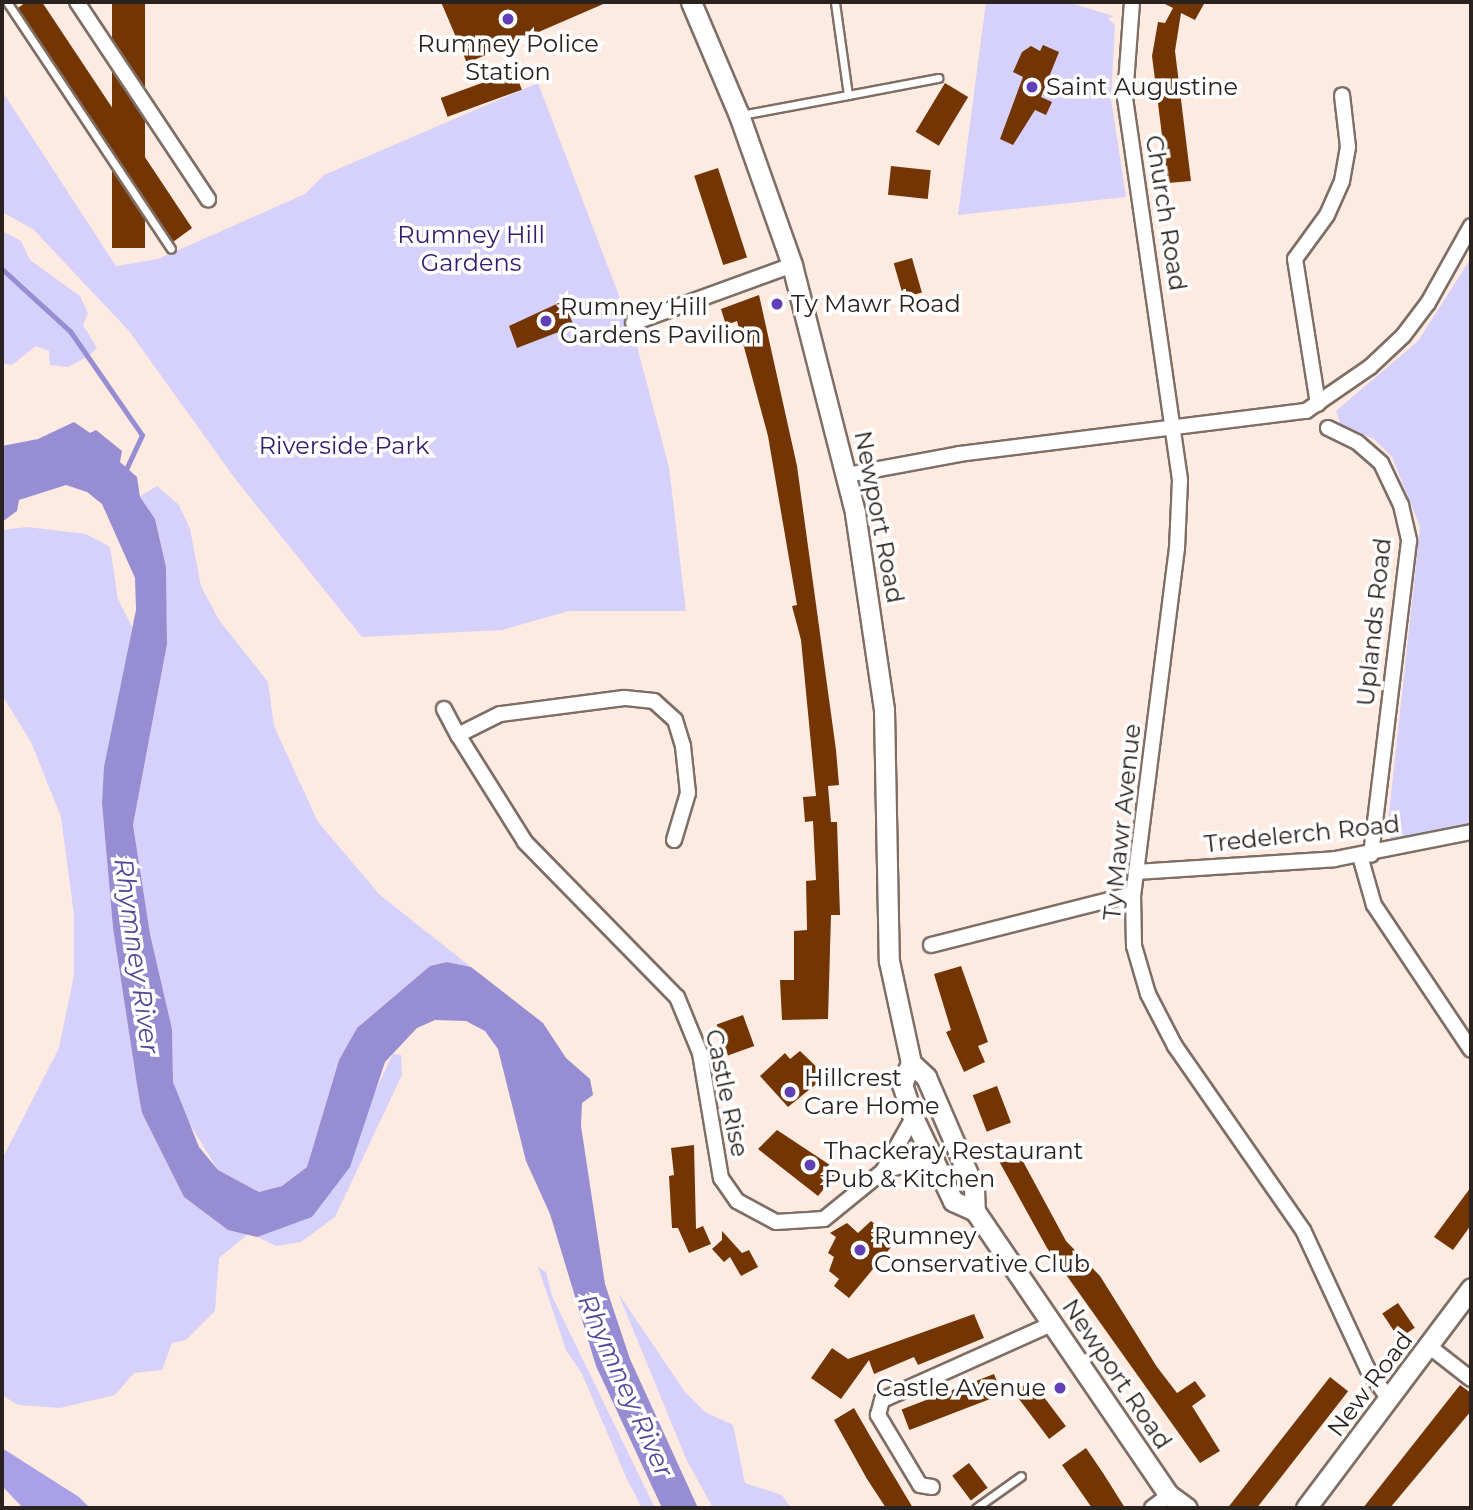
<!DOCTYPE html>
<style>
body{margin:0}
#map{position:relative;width:1473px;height:1510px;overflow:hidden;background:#fdebe1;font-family:Montserrat,sans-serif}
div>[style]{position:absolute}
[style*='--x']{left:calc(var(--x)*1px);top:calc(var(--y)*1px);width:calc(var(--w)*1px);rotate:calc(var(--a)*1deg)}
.green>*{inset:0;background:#d6d1fb}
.forest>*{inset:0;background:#aaa0e7}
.water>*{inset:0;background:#978dd2}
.stream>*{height:5px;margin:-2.5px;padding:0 2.5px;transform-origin:2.5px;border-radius:2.5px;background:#978dd2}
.building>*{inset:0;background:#723503;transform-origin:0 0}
.roads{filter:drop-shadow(2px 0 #7e6e65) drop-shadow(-2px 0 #7e6e65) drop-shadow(0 2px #7e6e65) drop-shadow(0 -2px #7e6e65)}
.lane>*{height:7px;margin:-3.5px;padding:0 3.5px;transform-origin:3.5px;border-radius:3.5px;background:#fff}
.street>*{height:14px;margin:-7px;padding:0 7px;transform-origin:7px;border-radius:7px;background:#fff}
.secondary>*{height:19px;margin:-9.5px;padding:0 9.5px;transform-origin:9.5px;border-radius:9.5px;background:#fff}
.dots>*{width:19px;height:19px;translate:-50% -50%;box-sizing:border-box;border:4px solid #fff;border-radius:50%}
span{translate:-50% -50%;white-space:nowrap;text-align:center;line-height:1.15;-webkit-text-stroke:7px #fff;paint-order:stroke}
.poi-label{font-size:24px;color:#29221f}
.left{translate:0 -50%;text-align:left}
.right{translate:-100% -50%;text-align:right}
.street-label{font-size:24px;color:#29221f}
.park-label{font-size:24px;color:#351d6e}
.water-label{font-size:26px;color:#574598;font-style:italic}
.frame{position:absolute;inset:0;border:4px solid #29221f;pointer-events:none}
</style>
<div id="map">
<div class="green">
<i style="clip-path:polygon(986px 2px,1068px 2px,1113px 16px,1108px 19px,1115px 25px,1111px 99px,1126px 197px,958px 215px)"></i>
<i style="clip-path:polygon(538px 83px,634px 335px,669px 467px,686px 611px,569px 611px,502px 630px,362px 637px,236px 480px,129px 331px,33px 229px,2px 212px,2px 91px,116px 266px,158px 259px,305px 194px,324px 175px)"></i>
<i style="clip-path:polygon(2px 231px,21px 241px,30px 260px,80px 296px,88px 313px,83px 325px,97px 348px,87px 357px,68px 367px,50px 365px,49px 351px,36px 346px,12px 365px,2px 363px)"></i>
<i style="clip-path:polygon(1471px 258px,1471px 825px,1394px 843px,1387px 832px,1420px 527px,1392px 457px,1374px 439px,1341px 425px,1336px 411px,1418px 341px)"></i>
<i style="clip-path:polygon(157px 486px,179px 505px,190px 529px,201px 586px,219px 620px,268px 682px,274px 726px,318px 822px,380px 895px,471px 967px,447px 962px,430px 966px,357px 1028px,339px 1060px,307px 1167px,282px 1186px,259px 1192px,218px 1170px,180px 1108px,173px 1081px,172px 1029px,150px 934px,133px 825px,167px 644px,166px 567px,155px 519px,139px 497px)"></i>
<i style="clip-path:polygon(27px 527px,86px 534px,110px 547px,118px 599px,132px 627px,102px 803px,113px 928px,138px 1091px,142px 1113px,184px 1197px,228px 1230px,248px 1234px,219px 1258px,215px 1311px,186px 1340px,172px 1343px,162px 1370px,134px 1373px,115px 1395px,60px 1408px,18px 1405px,2px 1395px,2px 1159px,59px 1048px,74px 975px,74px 915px,61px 817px,31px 742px,2px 695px,2px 530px)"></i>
<i style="clip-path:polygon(393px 1054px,401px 1055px,402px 1075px,335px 1217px,301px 1242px,276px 1246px,257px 1237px,276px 1229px,361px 1120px)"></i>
<i style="clip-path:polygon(538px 1267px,546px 1272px,552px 1296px,655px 1508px,642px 1508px,626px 1477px,582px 1374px,566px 1350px)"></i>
<i style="clip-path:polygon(618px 1293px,685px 1392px,705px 1412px,733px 1425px,745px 1483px,782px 1495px,791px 1508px,713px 1508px,687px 1461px)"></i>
</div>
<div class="forest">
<i style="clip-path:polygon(2px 1448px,79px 1497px,90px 1508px,23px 1508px,2px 1486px)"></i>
</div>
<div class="water">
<i style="clip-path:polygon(74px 422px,90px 433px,96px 430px,122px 451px,120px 462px,137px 477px,140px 497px,155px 519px,166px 567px,167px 644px,133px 825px,150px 934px,172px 1029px,173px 1082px,199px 1147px,218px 1170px,259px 1192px,282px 1186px,307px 1167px,339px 1060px,357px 1028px,430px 966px,447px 962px,471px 967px,543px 1023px,566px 1058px,590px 1079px,593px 1095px,582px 1103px,581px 1126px,605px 1284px,630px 1359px,698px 1508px,662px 1508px,596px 1366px,550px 1214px,526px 1161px,498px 1049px,485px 1031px,466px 1021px,435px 1020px,417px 1028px,385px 1062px,350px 1167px,312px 1217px,257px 1237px,228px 1230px,184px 1197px,142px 1113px,138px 1091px,113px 928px,102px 803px,104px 767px,136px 610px,135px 578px,102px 504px,87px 492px,66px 485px,19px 500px,17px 511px,2px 522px,2px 446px,38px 439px)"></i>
</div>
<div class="stream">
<i style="--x:2;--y:269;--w:92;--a:42.4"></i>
<i style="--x:70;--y:331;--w:126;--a:55.3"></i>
<i style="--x:142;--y:435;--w:40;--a:115"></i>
</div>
<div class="building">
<i style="clip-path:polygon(26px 2px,42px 2px,192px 228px,173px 242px,18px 8px)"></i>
<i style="left:112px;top:2px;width:33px;height:246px"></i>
<i style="clip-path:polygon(441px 2px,608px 2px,467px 63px)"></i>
<i style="clip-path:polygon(1161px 2px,1205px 2px,1195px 20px,1181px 13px,1175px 51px,1191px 181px,1168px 183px,1152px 56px,1158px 22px,1165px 23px,1173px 8px)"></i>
<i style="clip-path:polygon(1043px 45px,1059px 52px,1041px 97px,1052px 102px,1046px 115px,1035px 110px,1013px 145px,1000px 139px,1023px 77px,1013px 72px,1022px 52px,1031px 46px,1040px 51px)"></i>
<i style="left:515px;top:71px;width:20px;height:79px;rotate:70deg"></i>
<i style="left:945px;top:83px;width:27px;height:57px;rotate:31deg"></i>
<i style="left:891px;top:166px;width:40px;height:29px;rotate:6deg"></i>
<i style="left:718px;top:168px;width:94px;height:25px;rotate:72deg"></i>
<i style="left:912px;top:258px;width:36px;height:19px;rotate:74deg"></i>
<i style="clip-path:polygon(759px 295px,797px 466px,836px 750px,839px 785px,828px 786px,831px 822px,837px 822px,840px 915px,831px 915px,828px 1019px,782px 1020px,780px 980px,794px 980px,794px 931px,807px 930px,806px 881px,816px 880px,813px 821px,805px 822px,803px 797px,816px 796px,801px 640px,792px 606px,797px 605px,768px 436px,737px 321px,726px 325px,721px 309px)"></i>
<i style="clip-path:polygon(563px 301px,574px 326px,517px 348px,509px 326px)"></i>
<i style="clip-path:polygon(961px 966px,988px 1042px,978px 1046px,985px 1062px,964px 1072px,946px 1032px,951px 1030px,934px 974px)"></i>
<i style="left:743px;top:1015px;width:33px;height:28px;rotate:70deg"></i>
<i style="clip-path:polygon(800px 1051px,826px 1076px,788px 1107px,760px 1076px,785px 1053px,790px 1059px)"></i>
<i style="left:997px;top:1086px;width:39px;height:26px;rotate:69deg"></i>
<i style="clip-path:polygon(777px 1130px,839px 1171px,818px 1196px,758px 1149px)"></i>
<i style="clip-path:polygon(1013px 1143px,1066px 1241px,1100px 1276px,1157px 1367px,1177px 1393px,1195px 1381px,1206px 1396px,1192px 1406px,1220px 1451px,1200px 1463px,1047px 1248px,995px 1154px)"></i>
<i style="clip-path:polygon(694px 1145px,696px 1229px,703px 1226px,711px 1244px,689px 1253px,678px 1228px,672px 1228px,669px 1176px,674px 1175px,671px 1148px)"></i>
<i style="clip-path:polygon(1471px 1187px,1471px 1225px,1453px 1250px,1434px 1237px)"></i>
<i style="clip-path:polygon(871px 1221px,897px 1240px,849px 1298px,834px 1286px,839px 1279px,829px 1271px,834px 1257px,828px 1253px,836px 1237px,830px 1233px,847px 1223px,858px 1233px)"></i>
<i style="clip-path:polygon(722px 1231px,742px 1253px,749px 1250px,758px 1267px,741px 1276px,730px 1257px,724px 1262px,712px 1249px,722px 1240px)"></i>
<i style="left:1398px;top:1303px;width:30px;height:19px;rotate:56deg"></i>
<i style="clip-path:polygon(974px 1314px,984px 1338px,918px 1365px,914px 1357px,874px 1374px,869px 1360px,841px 1399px,811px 1378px,832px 1348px,848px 1359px)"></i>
<i style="left:994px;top:1374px;width:22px;height:99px;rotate:69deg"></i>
<i style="left:1330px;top:1377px;width:23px;height:164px;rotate:38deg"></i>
<i style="left:1031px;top:1380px;width:58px;height:21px;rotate:53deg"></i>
<i style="clip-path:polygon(1460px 1385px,1471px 1393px,1471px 1411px,1390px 1508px,1363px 1508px)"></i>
<i style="clip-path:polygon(854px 1408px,870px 1436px,913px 1508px,886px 1508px,867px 1479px,834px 1420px)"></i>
<i style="clip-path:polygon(1086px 1448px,1103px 1473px,1125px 1508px,1092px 1508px,1062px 1465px)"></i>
<i style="left:969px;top:1463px;width:31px;height:21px;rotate:53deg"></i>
</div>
<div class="roads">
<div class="lane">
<i style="--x:7;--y:2;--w:296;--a:56.4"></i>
<i style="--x:848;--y:95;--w:92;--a:-10.7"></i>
<i style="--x:741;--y:115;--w:109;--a:-10.6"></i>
<i style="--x:848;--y:95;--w:94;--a:-98"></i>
<i style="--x:976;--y:1508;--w:55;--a:-35.4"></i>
</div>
<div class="street">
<i style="--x:77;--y:2;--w:237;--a:56.4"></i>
<i style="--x:1132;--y:2;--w:96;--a:94.2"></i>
<i style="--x:1125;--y:98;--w:386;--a:81.8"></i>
<i style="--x:1180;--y:480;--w:68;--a:92.5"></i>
<i style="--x:1177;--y:548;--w:349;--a:97.2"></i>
<i style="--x:1133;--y:894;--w:52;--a:88.9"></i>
<i style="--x:1134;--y:946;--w:50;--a:73.7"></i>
<i style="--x:1148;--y:994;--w:59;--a:62.6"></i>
<i style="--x:1175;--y:1046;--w:224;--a:55.2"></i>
<i style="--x:1303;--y:1230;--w:152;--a:65.1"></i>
<i style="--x:1367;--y:1368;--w:40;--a:55.1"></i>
<i style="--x:633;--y:323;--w:169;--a:-20"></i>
<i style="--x:1318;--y:404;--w:147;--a:-99"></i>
<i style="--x:1295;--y:259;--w:54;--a:-54"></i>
<i style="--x:1327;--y:215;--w:37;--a:-66"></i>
<i style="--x:1342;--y:181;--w:35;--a:-80"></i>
<i style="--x:1348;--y:147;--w:52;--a:-96.6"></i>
<i style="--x:1328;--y:428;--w:32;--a:26"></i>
<i style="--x:1357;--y:442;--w:32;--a:41"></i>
<i style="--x:1381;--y:463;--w:47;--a:64.5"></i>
<i style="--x:1401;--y:505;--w:37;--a:77"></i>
<i style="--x:1409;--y:541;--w:316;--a:96.9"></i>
<i style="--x:846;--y:475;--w:115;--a:-10.5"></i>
<i style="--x:959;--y:454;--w:350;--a:-7.1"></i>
<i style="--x:1306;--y:411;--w:78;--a:-34.5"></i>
<i style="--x:1370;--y:367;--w:45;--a:-43.2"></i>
<i style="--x:1403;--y:336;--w:41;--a:-52.9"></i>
<i style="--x:1428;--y:303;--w:88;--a:-60.8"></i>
<i style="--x:444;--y:709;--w:30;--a:62"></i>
<i style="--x:674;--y:840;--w:49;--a:-73.4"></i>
<i style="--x:688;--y:793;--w:47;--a:-96.1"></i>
<i style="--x:683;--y:746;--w:27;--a:-107"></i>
<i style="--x:675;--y:720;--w:28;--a:-138"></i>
<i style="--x:654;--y:701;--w:30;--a:-174"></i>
<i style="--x:624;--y:698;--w:125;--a:172.6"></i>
<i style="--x:500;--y:714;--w:47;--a:153.4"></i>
<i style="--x:458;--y:735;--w:126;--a:57.9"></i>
<i style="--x:525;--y:842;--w:217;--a:45.6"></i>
<i style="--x:677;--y:997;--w:61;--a:67.7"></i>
<i style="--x:700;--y:1053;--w:127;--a:80.5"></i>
<i style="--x:721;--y:1178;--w:28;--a:55"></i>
<i style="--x:737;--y:1201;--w:44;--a:28.3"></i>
<i style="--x:776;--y:1222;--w:48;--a:-3.6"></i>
<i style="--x:824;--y:1219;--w:76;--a:-39.1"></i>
<i style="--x:883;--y:1171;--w:61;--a:-60.5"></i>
<i style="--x:1360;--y:856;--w:51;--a:74.1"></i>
<i style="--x:1374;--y:905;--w:174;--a:56.2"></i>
<i style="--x:1136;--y:872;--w:199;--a:-3.7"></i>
<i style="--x:1335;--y:859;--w:139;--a:-11.2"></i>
<i style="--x:931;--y:945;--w:208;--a:-14.2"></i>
<i style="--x:883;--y:1171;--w:28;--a:-15"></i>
<i style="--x:910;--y:1164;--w:29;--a:18"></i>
<i style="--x:1430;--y:1347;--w:52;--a:38"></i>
<i style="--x:932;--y:1487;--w:12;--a:-171"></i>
<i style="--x:920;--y:1485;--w:82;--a:-121"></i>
<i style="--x:878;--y:1415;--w:16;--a:-75"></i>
<i style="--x:882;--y:1400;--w:188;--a:-24.1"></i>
<i style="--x:1152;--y:1508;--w:21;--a:-37"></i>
</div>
<div class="secondary">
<i style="--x:691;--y:2;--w:123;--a:67"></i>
<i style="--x:739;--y:115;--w:159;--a:70.5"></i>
<i style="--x:792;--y:265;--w:256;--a:75.7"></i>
<i style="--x:855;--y:513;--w:199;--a:81.6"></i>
<i style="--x:884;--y:710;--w:251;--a:88.9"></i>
<i style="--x:889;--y:961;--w:104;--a:77.8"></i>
<i style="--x:911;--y:1063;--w:21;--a:43"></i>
<i style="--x:926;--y:1077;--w:121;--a:66.6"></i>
<i style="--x:974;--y:1188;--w:23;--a:88"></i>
<i style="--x:975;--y:1211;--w:344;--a:55.7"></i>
<i style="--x:1169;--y:1495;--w:22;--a:36"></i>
<i style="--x:911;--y:1063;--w:23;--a:113"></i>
<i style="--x:902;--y:1084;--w:33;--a:72"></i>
<i style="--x:912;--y:1115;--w:95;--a:64.5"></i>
<i style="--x:953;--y:1201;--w:24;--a:24"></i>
<i style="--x:1306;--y:1508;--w:275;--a:-53.1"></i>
</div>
</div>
<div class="dots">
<i style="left:508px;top:19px;background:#603fb8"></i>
<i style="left:1032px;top:87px;background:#603fb8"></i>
<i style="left:777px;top:304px;background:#603fb8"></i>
<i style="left:546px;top:321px;background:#603fb8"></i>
<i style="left:790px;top:1092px;background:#603fb8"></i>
<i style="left:810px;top:1165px;background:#603fb8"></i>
<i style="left:860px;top:1250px;background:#603fb8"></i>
<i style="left:1060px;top:1388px;background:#603fb8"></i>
</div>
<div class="poi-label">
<span style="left:508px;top:58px">Rumney Police<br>Station</span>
<span class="left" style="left:1046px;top:87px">Saint Augustine</span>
<span class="left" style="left:791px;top:304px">Ty Mawr Road</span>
<span class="left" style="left:560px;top:321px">Rumney Hill<br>Gardens Pavilion</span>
<span class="left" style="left:804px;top:1092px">Hillcrest<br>Care Home</span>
<span class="left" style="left:824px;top:1165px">Thackeray Restaurant<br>Pub &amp; Kitchen</span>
<span class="left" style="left:874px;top:1250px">Rumney<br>Conservative Club</span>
<span class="right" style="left:1046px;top:1388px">Castle Avenue</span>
</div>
<div class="street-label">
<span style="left:1166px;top:213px;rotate:81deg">Church Road</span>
<span style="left:879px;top:517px;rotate:79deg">Newport Road</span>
<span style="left:1374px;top:622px;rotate:-84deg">Uplands Road</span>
<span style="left:1122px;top:822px;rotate:-84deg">Ty Mawr Avenue</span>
<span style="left:1302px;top:834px;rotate:-6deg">Tredelerch Road</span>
<span style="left:727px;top:1093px;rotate:78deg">Castle Rise</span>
<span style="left:1117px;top:1374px;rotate:56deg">Newport Road</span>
<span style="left:1370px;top:1384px;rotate:-53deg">New Road</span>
</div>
<div class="park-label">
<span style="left:471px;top:249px">Rumney Hill<br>Gardens</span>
<span style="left:344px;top:446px">Riverside Park</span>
</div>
<div class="water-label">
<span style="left:136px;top:956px;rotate:82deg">Rhymney River</span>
<span style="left:625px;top:1386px;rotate:66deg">Rhymney River</span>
</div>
<div class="frame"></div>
</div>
